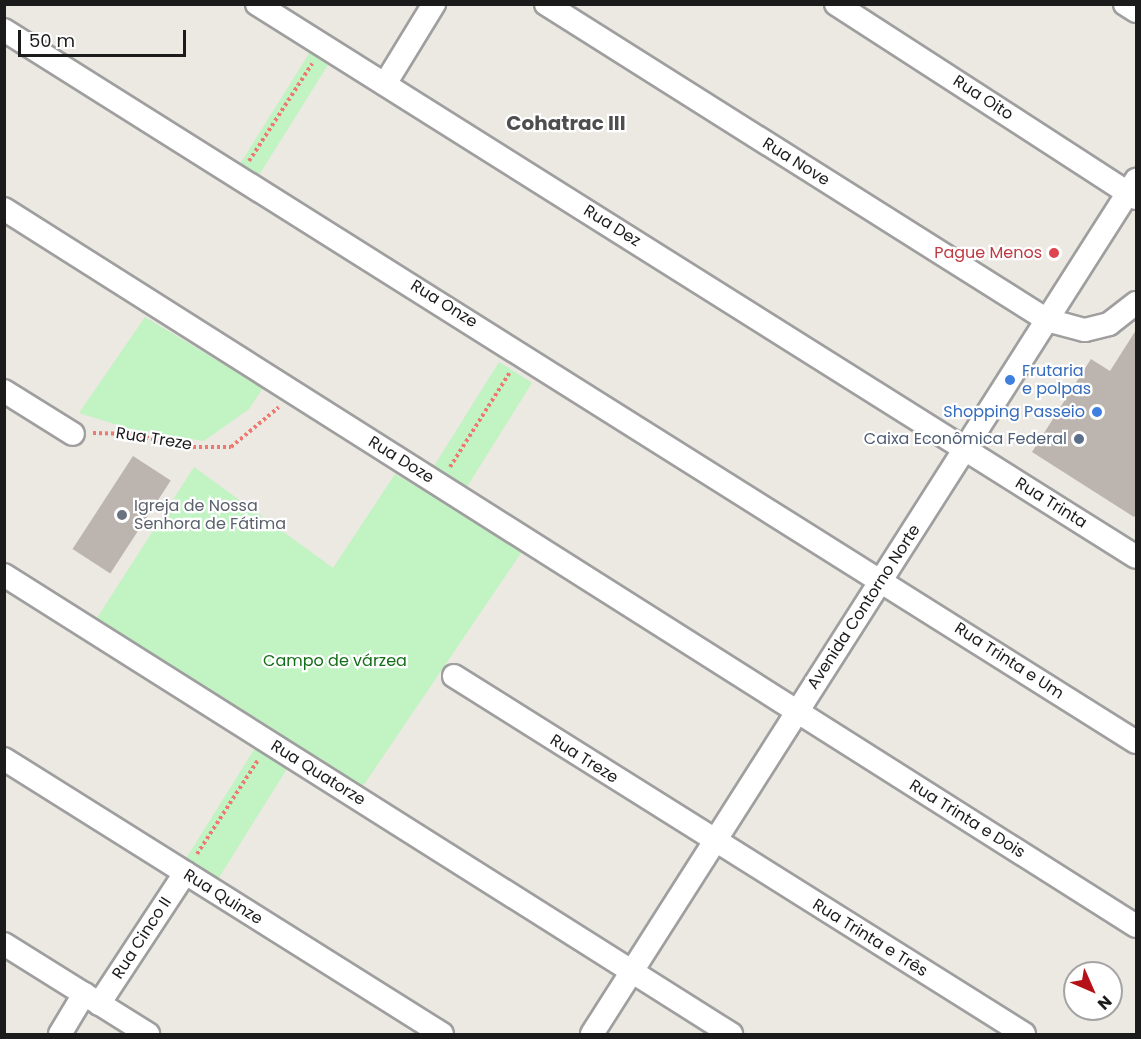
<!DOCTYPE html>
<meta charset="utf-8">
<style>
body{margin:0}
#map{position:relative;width:1141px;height:1039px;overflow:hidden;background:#ece8e2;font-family:Poppins,sans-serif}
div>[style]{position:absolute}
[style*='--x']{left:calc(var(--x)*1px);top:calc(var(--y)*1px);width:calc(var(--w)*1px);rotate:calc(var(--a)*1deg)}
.park>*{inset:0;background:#c1f3c3;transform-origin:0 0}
.building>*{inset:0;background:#bcb4af;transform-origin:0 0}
.path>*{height:4px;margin-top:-2px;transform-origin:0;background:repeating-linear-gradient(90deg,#ed7972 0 3px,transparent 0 6px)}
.roads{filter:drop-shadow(2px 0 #9f9f9f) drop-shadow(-2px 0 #9f9f9f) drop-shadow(0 2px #9f9f9f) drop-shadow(0 -2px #9f9f9f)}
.minor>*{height:22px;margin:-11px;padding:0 11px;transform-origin:11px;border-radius:11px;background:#fff}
.dots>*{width:16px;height:16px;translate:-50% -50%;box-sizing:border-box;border:3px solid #fff;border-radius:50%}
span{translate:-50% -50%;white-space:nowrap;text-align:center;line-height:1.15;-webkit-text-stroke:4.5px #fff;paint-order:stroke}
.street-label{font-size:16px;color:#1b1b1b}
.health-label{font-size:16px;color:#be3a42}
.right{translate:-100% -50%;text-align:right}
.shop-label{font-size:16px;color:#366cbe}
.left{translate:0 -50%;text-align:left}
.service-label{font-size:16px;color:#4e5e75}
.worship-label{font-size:16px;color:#5b616d}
.park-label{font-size:16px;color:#146e18}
.quarter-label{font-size:20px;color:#4e4e4e;font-weight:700}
.frame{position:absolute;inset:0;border:6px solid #1b1b1b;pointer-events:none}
.north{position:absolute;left:1063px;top:961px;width:60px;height:60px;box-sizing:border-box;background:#fff;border:2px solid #a4a4a4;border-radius:50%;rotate:135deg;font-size:16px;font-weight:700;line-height:24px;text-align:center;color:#1b1b1b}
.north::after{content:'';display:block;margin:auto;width:21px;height:27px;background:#b51119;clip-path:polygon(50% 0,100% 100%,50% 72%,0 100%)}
.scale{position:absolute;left:18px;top:30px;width:168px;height:27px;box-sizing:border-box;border:3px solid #1b1b1b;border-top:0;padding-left:8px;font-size:18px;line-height:21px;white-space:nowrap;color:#1b1b1b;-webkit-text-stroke:4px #fff;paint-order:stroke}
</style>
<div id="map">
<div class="park">
<i style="left:310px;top:52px;width:22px;height:131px;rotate:32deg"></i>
<i style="clip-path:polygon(145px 317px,263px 388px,249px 409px,204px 441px,134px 430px,79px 413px)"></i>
<i style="left:499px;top:362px;width:39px;height:130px;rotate:32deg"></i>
<i style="clip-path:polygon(194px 467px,333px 568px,395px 474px,523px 550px,363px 786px,97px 618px)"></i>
<i style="left:257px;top:745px;width:38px;height:133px;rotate:32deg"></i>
</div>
<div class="building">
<i style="clip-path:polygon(1136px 330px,1136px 514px,1134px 517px,1032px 452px,1091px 359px,1110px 371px)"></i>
<i style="left:133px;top:456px;width:45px;height:111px;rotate:33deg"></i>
</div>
<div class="path">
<i style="--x:249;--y:161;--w:116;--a:-57"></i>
<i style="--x:93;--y:433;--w:41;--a:1.4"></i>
<i style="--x:134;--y:434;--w:49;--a:15.5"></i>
<i style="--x:181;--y:447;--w:50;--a:0"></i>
<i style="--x:231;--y:447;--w:62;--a:-39.8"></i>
<i style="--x:450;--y:467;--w:112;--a:-57.7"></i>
<i style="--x:197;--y:854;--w:112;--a:-57"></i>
</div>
<div class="roads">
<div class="minor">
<i style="--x:257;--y:4;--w:1038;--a:32.17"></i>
<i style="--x:546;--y:4;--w:592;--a:32.24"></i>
<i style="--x:1047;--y:320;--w:39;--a:15"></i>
<i style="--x:1085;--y:330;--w:25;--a:-14"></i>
<i style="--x:1109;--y:324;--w:34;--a:-38"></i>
<i style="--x:836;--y:4;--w:357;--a:32.9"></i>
<i style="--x:1125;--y:4;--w:13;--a:32"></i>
<i style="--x:4;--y:30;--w:1337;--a:32.17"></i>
<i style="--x:385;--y:84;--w:94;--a:-58.5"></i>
<i style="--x:4;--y:209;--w:1340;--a:32.35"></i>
<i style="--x:4;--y:391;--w:81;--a:31.9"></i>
<i style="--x:4;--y:575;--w:860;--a:32.27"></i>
<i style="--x:454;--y:676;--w:673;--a:32.13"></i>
<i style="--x:4;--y:759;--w:517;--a:32.12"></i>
<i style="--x:4;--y:944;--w:170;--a:32"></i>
<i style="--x:99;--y:1004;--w:157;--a:-56.7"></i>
<i style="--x:60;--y:1034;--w:47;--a:-59"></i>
<i style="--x:592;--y:1034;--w:1013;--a:-57.5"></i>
</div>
</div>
<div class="dots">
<i style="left:1054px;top:253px;background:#e0444e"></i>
<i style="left:1010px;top:380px;background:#3f7fe0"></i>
<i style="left:1097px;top:412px;background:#3f7fe0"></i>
<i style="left:1079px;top:439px;background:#5c6f8a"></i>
<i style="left:122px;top:515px;background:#6b7280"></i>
</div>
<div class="street-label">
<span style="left:983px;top:98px;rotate:33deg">Rua Oito</span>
<span style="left:796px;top:162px;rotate:32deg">Rua Nove</span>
<span style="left:612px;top:226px;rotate:32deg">Rua Dez</span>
<span style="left:444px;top:304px;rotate:32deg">Rua Onze</span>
<span style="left:154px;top:439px;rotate:9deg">Rua Treze</span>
<span style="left:401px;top:460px;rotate:32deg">Rua Doze</span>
<span style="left:1051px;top:503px;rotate:32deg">Rua Trinta</span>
<span style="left:864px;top:607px;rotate:-57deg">Avenida Contorno Norte</span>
<span style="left:1009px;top:661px;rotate:33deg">Rua Trinta e Um</span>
<span style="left:584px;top:759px;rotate:32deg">Rua Treze</span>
<span style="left:318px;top:773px;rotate:32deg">Rua Quatorze</span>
<span style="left:967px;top:819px;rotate:32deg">Rua Trinta e Dois</span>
<span style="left:223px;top:897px;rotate:32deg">Rua Quinze</span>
<span style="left:142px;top:938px;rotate:-57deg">Rua Cinco II</span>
<span style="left:870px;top:938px;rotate:32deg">Rua Trinta e Três</span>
</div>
<div class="health-label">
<span class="right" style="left:1042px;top:253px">Pague Menos</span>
</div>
<div class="shop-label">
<span class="left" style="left:1022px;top:380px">Frutaria<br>e polpas</span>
<span class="right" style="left:1085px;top:412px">Shopping Passeio</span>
</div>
<div class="service-label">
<span class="right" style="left:1067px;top:439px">Caixa Econômica Federal</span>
</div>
<div class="worship-label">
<span class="left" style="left:134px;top:515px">Igreja de Nossa<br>Senhora de Fátima</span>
</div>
<div class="park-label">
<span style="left:335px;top:661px">Campo de várzea</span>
</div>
<div class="quarter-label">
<span style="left:566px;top:123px">Cohatrac III</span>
</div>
<div class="frame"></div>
<div class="north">N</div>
<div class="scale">50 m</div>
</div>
